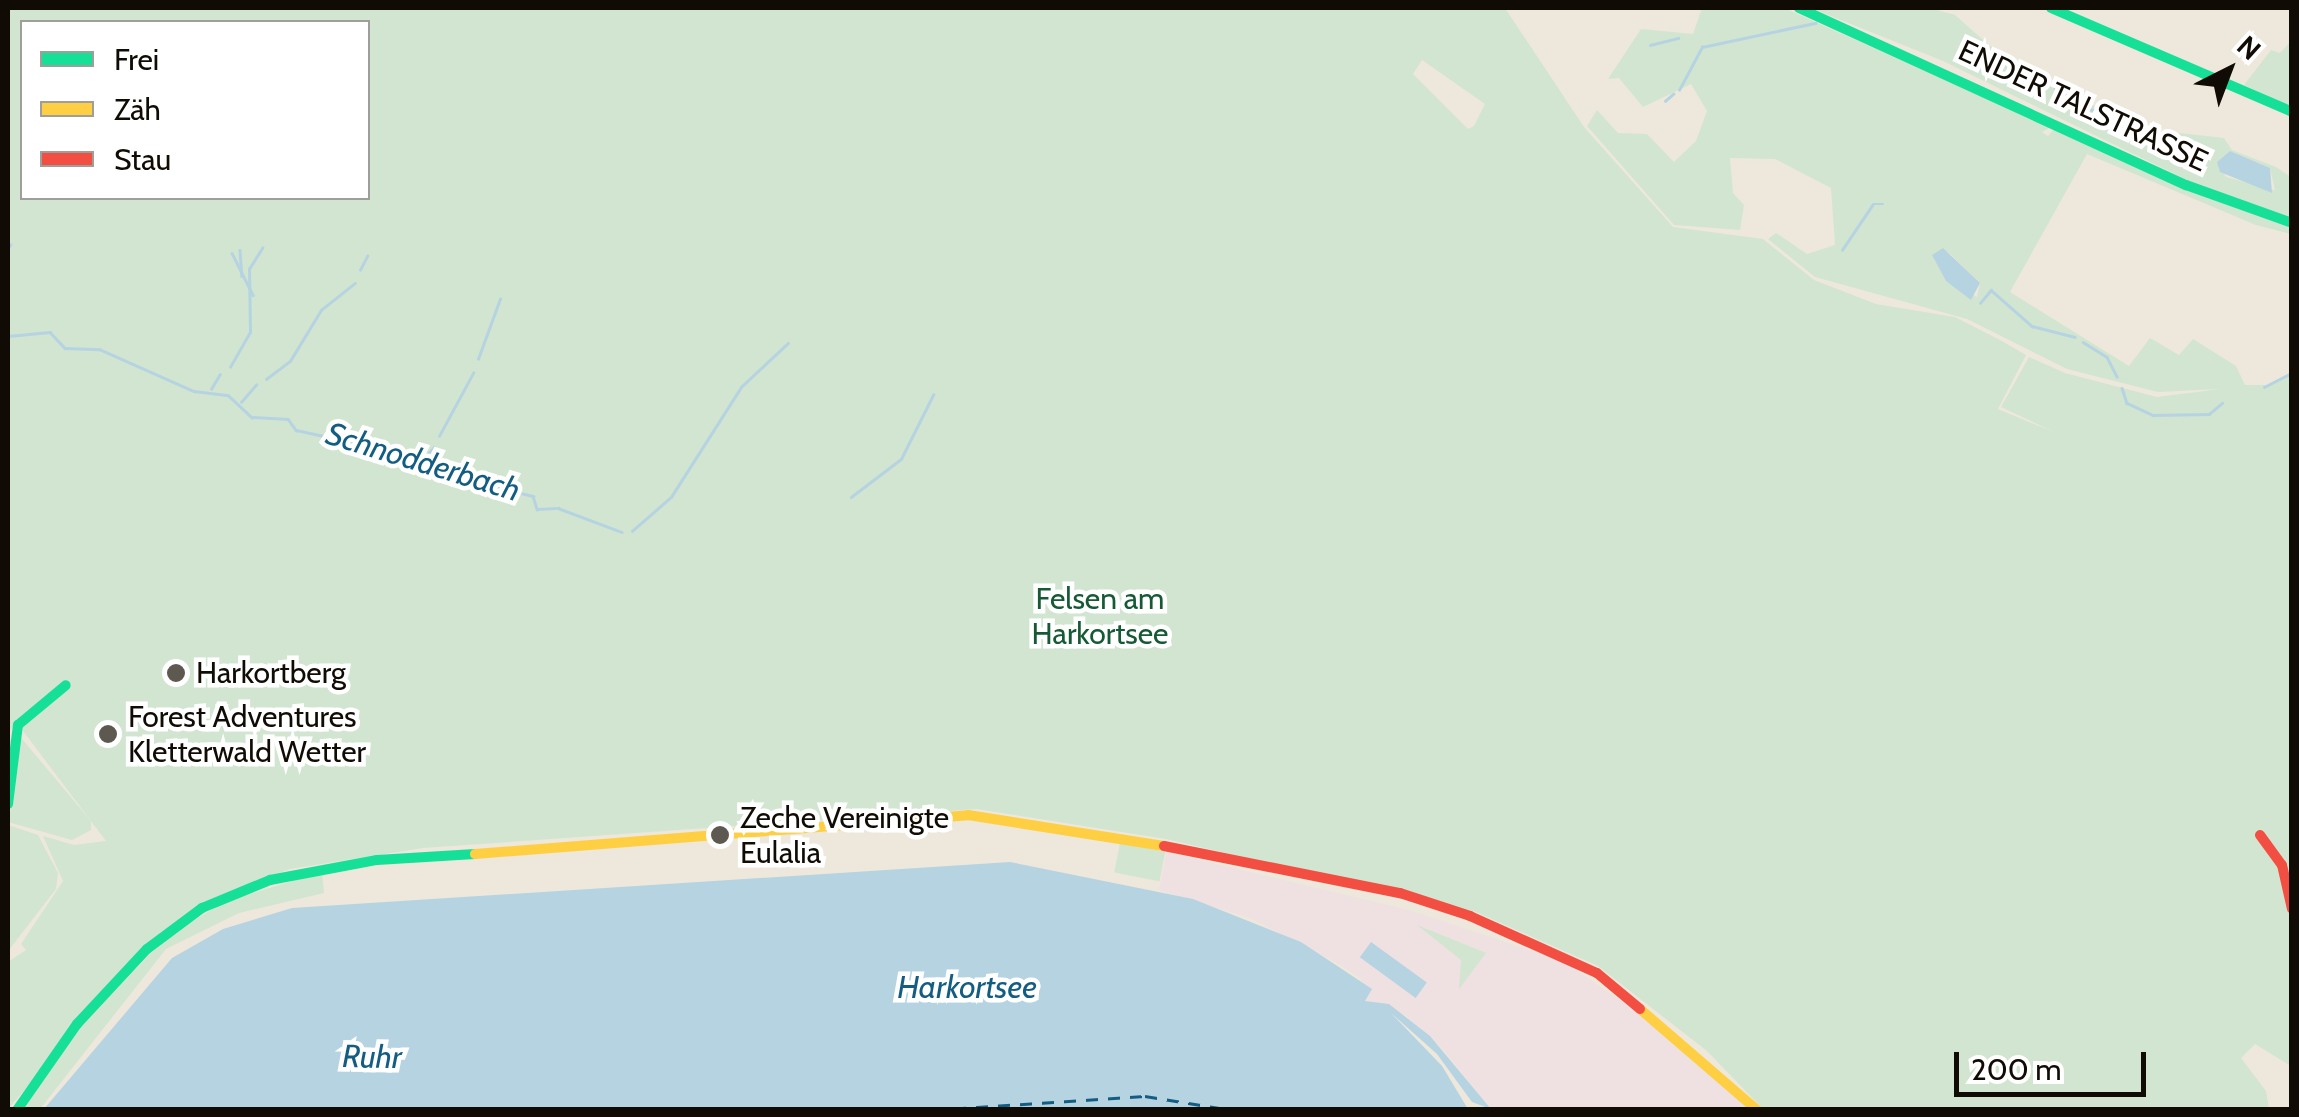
<!DOCTYPE html>
<meta charset="utf-8">
<style>
body{margin:0}
#map{position:relative;width:2299px;height:1117px;overflow:hidden;background:#ede8db;font-family:Cabin,sans-serif}
div>[style]{position:absolute}
[style*='--x']{left:calc(var(--x)*1px);top:calc(var(--y)*1px);width:calc(var(--w)*1px);rotate:calc(var(--a)*1deg)}
.industrial>*{inset:0;background:#efe0e2}
.green>*{inset:0;background:#d2e5d0;transform-origin:0 0}
.water>*{inset:0;background:#b6d3e2;transform-origin:0 0}
.stream>*{height:2.5px;margin:-1.25px;padding:0 1.25px;transform-origin:1.25px;border-radius:1.25px;background:#b6d3e2}
.ferry>*{height:2.5px;margin-top:-1.25px;transform-origin:0;background:repeating-linear-gradient(90deg,#135d82 0 12px,transparent 0 22px)}
.fast>*{height:10px;margin:-5px;padding:0 5px;transform-origin:5px;border-radius:5px;background:#16e098}
.slow>*{height:10px;margin:-5px;padding:0 5px;transform-origin:5px;border-radius:5px;background:#ffcf43}
.jam>*{height:10px;margin:-5px;padding:0 5px;transform-origin:5px;border-radius:5px;background:#f24e42}
.dots>*{width:28px;height:28px;translate:-50% -50%;box-sizing:border-box;border:5px solid #fff;border-radius:50%}
span{translate:-50% -50%;white-space:nowrap;text-align:center;line-height:1.15;-webkit-text-stroke:9px #fff;paint-order:stroke}
.street-label{font-size:30px;color:#100c05}
.park-label{font-size:30px;color:#155935}
.poi-label{font-size:30px;color:#100c05}
.left{translate:0 -50%;text-align:left}
.water-label{font-size:32px;color:#135d82;font-style:italic}
.frame{position:absolute;inset:0;border:10px solid #100c05;pointer-events:none}
.legend{position:absolute;left:20px;top:20px;width:350px;height:180px;box-sizing:border-box;background:#fff;border:2px solid #9f9e9b;margin:0;padding:12px 18px;list-style:none;font-size:30px;color:#100c05}
.legend li{display:flex;align-items:center;gap:20px;height:50px}
.legend b{width:50px;border:2px solid #9f9e9b}
.north{position:absolute;left:2179px;top:20px;width:100px;height:100px;-webkit-text-stroke:8px #fff;paint-order:stroke;rotate:42deg;font-size:28px;font-weight:700;line-height:40px;text-align:center;color:#100c05}
.north::after{content:'';display:block;margin:auto;width:35px;height:45px;background:#100c05;clip-path:polygon(50% 0,100% 100%,50% 72%,0 100%)}
.scale{position:absolute;left:1954px;top:1052px;width:192px;height:45px;box-sizing:border-box;border:5px solid #100c05;border-top:0;padding-left:12px;font-size:30px;line-height:35px;white-space:nowrap;color:#100c05;-webkit-text-stroke:8px #fff;paint-order:stroke}
</style>
<div id="map">
<div class="industrial">
<i style="clip-path:polygon(1167px 852px,1408px 910px,1563px 961px,1664px 1030px,1751px 1109px,1491px 1109px,1441px 1047px,1405px 1015px,1364px 1001px,1361px 979px,1339px 964px,1250px 918px,1159px 890px)"></i>
</div>
<div class="green">
<i style="clip-path:polygon(evenodd,8px 8px,1505px 8px,1584px 127px,1673px 227px,1763px 239px,1814px 280px,1876px 304px,1955px 317px,2000px 340px,2026px 355px,1998px 409px,2056px 433px,2001px 407px,2029px 357px,2065px 373px,2157px 397px,2220px 389px,2158px 392px,2067px 369px,1967px 319px,1815px 277px,1768px 239px,1776px 233px,1807px 254px,1835px 245px,1831px 188px,1775px 159px,1730px 158px,1733px 193px,1744px 205px,1740px 230px,1674px 225px,1587px 126px,1597px 110px,1618px 133px,1647px 134px,1674px 162px,1696px 141px,1707px 111px,1691px 84px,1643px 107px,1619px 78px,1608px 79px,1641px 29px,1693px 34px,1702px 8px,1784px 8px,2051px 127px,2042px 132px,2048px 136px,2057px 126px,2183px 189px,2291px 227px,2291px 234px,2256px 225px,2087px 154px,2010px 292px,2129px 366px,2150px 338px,2179px 355px,2193px 339px,2236px 366px,2245px 385px,2271px 385px,2291px 373px,2291px 1066px,2255px 1044px,2241px 1058px,2266px 1091px,2269px 1109px,1763px 1109px,1707px 1051px,1598px 966px,1476px 912px,1166px 839px,977px 809px,423px 848px,290px 869px,216px 897px,161px 932px,8px 1109px,8px 962px,26px 950px,21px 944px,63px 881px,43px 836px,74px 845px,106px 841px,17px 723px,8px 732px,8px 8px,22px 22px,368px 22px,368px 198px,22px 198px,22px 22px,8px 8px,1422px 60px,1485px 104px,1474px 126px,1468px 129px,1413px 74px,1422px 60px,8px 8px,1948px 252px,1980px 283px,1977px 297px,1946px 281px,1933px 255px,1948px 252px)"></i>
<i style="clip-path:polygon(evenodd,1811px 8px,1930px 8px,1955px 15px,1990px 46px,2108px 114px,2152px 130px,2224px 138px,2232px 150px,2276px 167px,2291px 177px,2291px 218px,2187px 180px,1943px 61px,1811px 8px,2230px 151px,2270px 168px,2275px 190px,2226px 177px,2217px 162px,2230px 151px)"></i>
<i style="clip-path:polygon(2291px 41px,2291px 107px,2244px 85px,2271px 50px,2280px 53px)"></i>
<i style="clip-path:polygon(17px 733px,91px 821px,91px 830px,72px 840px,8px 822px,14px 793px,8px 742px)"></i>
<i style="clip-path:polygon(8px 825px,38px 835px,58px 873px,56px 889px,9px 950px)"></i>
<i style="left:1120px;top:843px;width:46px;height:30px;rotate:11deg"></i>
<i style="clip-path:polygon(322px 872px,324px 893px,239px 913px,166px 949px,40px 1109px,21px 1110px,80px 1026px,170px 934px,227px 901px)"></i>
<i style="clip-path:polygon(1417px 925px,1486px 953px,1459px 989px,1461px 960px)"></i>
</div>
<div class="water">
<i style="clip-path:polygon(2230px 151px,2270px 168px,2272px 193px,2220px 172px,2217px 162px)"></i>
<i style="clip-path:polygon(1943px 248px,1980px 283px,1971px 300px,1946px 281px,1932px 255px)"></i>
<i style="clip-path:polygon(1010px 862px,1193px 899px,1301px 942px,1372px 989px,1365px 1001px,1389px 1004px,1430px 1036px,1491px 1109px,1472px 1102px,1437px 1054px,1391px 1013px,1442px 1066px,1468px 1109px,44px 1109px,172px 958px,223px 929px,292px 908px)"></i>
<i style="left:1371px;top:942px;width:69px;height:19px;rotate:36deg"></i>
</div>
<div class="stream">
<i style="--x:1650;--y:45;--w:29;--a:-14"></i>
<i style="--x:2055;--y:88;--w:86;--a:30.7"></i>
<i style="--x:2129;--y:132;--w:29;--a:4"></i>
<i style="--x:2158;--y:134;--w:18;--a:43"></i>
<i style="--x:1679;--y:90;--w:49;--a:-61.9"></i>
<i style="--x:1702;--y:47;--w:116;--a:-12"></i>
<i style="--x:1665;--y:101;--w:11;--a:-41"></i>
<i style="--x:8;--y:248;--w:4;--a:-56"></i>
<i style="--x:240;--y:250;--w:26;--a:86"></i>
<i style="--x:1842;--y:250;--w:55;--a:-56"></i>
<i style="--x:1873;--y:204;--w:10;--a:0"></i>
<i style="--x:232;--y:253;--w:47;--a:63.4"></i>
<i style="--x:360;--y:270;--w:16;--a:-63"></i>
<i style="--x:1980;--y:303;--w:17;--a:-50"></i>
<i style="--x:1991;--y:290;--w:55;--a:41.3"></i>
<i style="--x:2032;--y:326;--w:44;--a:14.3"></i>
<i style="--x:8;--y:336;--w:42;--a:-5.4"></i>
<i style="--x:50;--y:332;--w:22;--a:47"></i>
<i style="--x:65;--y:348;--w:34;--a:2"></i>
<i style="--x:99;--y:349;--w:104;--a:23.9"></i>
<i style="--x:194;--y:391;--w:34;--a:7"></i>
<i style="--x:228;--y:395;--w:33;--a:43"></i>
<i style="--x:252;--y:417;--w:36;--a:3"></i>
<i style="--x:288;--y:419;--w:14;--a:54"></i>
<i style="--x:296;--y:430;--w:153;--a:12"></i>
<i style="--x:446;--y:462;--w:40;--a:32"></i>
<i style="--x:480;--y:483;--w:55;--a:13.8"></i>
<i style="--x:533;--y:496;--w:14;--a:73"></i>
<i style="--x:537;--y:509;--w:21;--a:-3"></i>
<i style="--x:558;--y:508;--w:68;--a:20.6"></i>
<i style="--x:2083;--y:342;--w:28;--a:32"></i>
<i style="--x:2107;--y:357;--w:22;--a:63"></i>
<i style="--x:478;--y:359;--w:64;--a:-69.9"></i>
<i style="--x:230;--y:367;--w:40;--a:-60.3"></i>
<i style="--x:250;--y:332;--w:63;--a:-90.9"></i>
<i style="--x:249;--y:269;--w:25;--a:-58"></i>
<i style="--x:266;--y:379;--w:30;--a:-37"></i>
<i style="--x:290;--y:361;--w:60;--a:-58.7"></i>
<i style="--x:321;--y:310;--w:43;--a:-38.5"></i>
<i style="--x:2264;--y:387;--w:31;--a:-27"></i>
<i style="--x:2122;--y:388;--w:16;--a:72"></i>
<i style="--x:2127;--y:403;--w:29;--a:25"></i>
<i style="--x:2153;--y:415;--w:56;--a:-1"></i>
<i style="--x:2209;--y:414;--w:17;--a:-40"></i>
<i style="--x:211;--y:389;--w:17;--a:-59"></i>
<i style="--x:241;--y:402;--w:23;--a:-49"></i>
<i style="--x:439;--y:436;--w:72;--a:-61.6"></i>
<i style="--x:425;--y:457;--w:13;--a:-48"></i>
<i style="--x:851;--y:497;--w:63;--a:-37.2"></i>
<i style="--x:901;--y:459;--w:72;--a:-63.4"></i>
<i style="--x:632;--y:531;--w:52;--a:-41.1"></i>
<i style="--x:671;--y:497;--w:130;--a:-57.5"></i>
<i style="--x:741;--y:387;--w:64;--a:-43.1"></i>
</div>
<div class="ferry">
<i style="--x:932;--y:1110;--w:213;--a:-3.8"></i>
<i style="--x:1145;--y:1096;--w:88;--a:9.1"></i>
</div>
<div class="fast">
<i style="--x:1799;--y:8;--w:426;--a:24.6"></i>
<i style="--x:2186;--y:185;--w:113;--a:19.7"></i>
<i style="--x:2051;--y:8;--w:262;--a:23.3"></i>
<i style="--x:8;--y:804;--w:80;--a:-82.8"></i>
<i style="--x:18;--y:725;--w:62;--a:-39.8"></i>
<i style="--x:17;--y:1110;--w:105;--a:-55.1"></i>
<i style="--x:77;--y:1024;--w:103;--a:-47"></i>
<i style="--x:147;--y:949;--w:69;--a:-36.7"></i>
<i style="--x:202;--y:908;--w:74;--a:-22.4"></i>
<i style="--x:270;--y:880;--w:109;--a:-10.6"></i>
<i style="--x:377;--y:860;--w:98;--a:-3.5"></i>
</div>
<div class="slow">
<i style="--x:475;--y:854;--w:495;--a:-4.5"></i>
<i style="--x:968;--y:815;--w:198;--a:9"></i>
<i style="--x:1640;--y:1009;--w:155;--a:40.8"></i>
</div>
<div class="jam">
<i style="--x:2260;--y:835;--w:37;--a:54"></i>
<i style="--x:2282;--y:865;--w:45;--a:77.2"></i>
<i style="--x:1164;--y:846;--w:241;--a:11.3"></i>
<i style="--x:1400;--y:893;--w:74;--a:18.2"></i>
<i style="--x:1470;--y:916;--w:139;--a:24.2"></i>
<i style="--x:1597;--y:973;--w:56;--a:39.9"></i>
</div>
<div class="dots">
<i style="left:176px;top:673px;background:#5d5950"></i>
<i style="left:108px;top:734px;background:#5d5950"></i>
<i style="left:720px;top:835px;background:#5d5950"></i>
</div>
<div class="street-label">
<span style="left:2083px;top:106px;rotate:25deg">ENDER TALSTRASSE</span>
</div>
<div class="park-label">
<span style="left:1100px;top:616px">Felsen am<br>Harkortsee</span>
</div>
<div class="poi-label">
<span class="left" style="left:196px;top:673px">Harkortberg</span>
<span class="left" style="left:128px;top:734px">Forest Adventures<br>Kletterwald Wetter</span>
<span class="left" style="left:740px;top:835px">Zeche Vereinigte<br>Eulalia</span>
</div>
<div class="water-label">
<span style="left:423px;top:462px;rotate:17deg">Schnodderbach</span>
<span style="left:967px;top:987px">Harkortsee</span>
<span style="left:372px;top:1057px;rotate:1deg">Ruhr</span>
</div>
<div class="frame"></div>
<ul class="legend">
<li><b style="height:12px;background:#16e098"></b>Frei</li>
<li><b style="height:12px;background:#ffcf43"></b>Zäh</li>
<li><b style="height:12px;background:#f24e42"></b>Stau</li>
</ul>
<div class="north">N</div>
<div class="scale">200 m</div>
</div>
